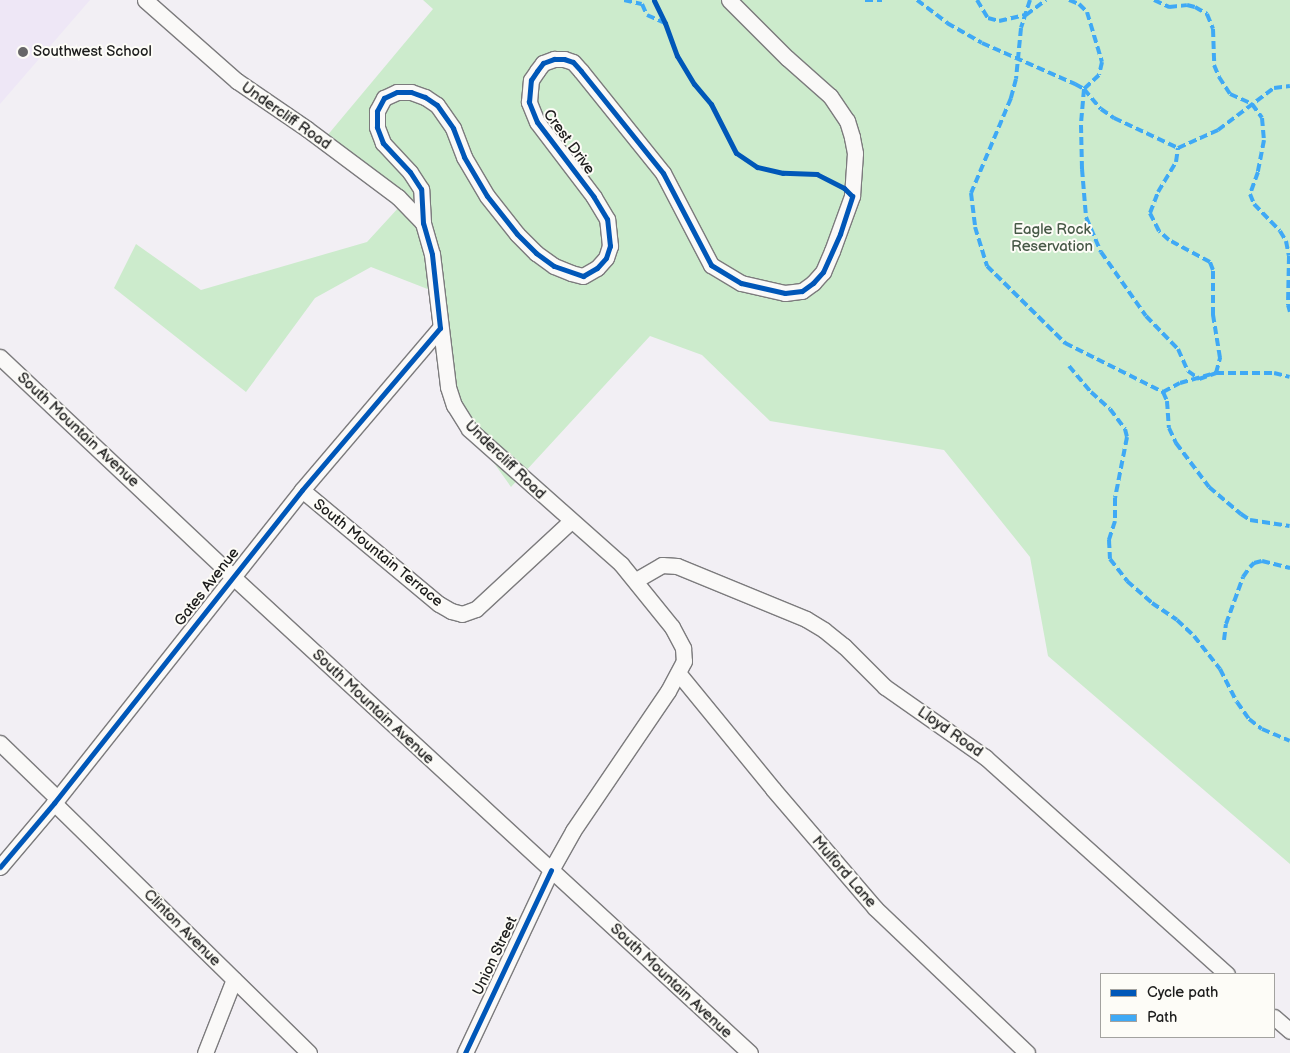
<!DOCTYPE html>
<style>
body{margin:0}
#map{position:relative;width:1290px;height:1053px;overflow:hidden;background:#f2eff4;font-family:"Balsamiq Sans",sans-serif}
div>[style]{position:absolute}
[style*='--x']{left:calc(var(--x)*1px);top:calc(var(--y)*1px);width:calc(var(--w)*1px);rotate:calc(var(--a)*1deg)}
.built>*{inset:0;background:#eee7f6}
.green>*{inset:0;background:#ccebcc}
.roads{filter:drop-shadow(1px 0 #7c7b7d) drop-shadow(-1px 0 #7c7b7d) drop-shadow(0 1px #7c7b7d) drop-shadow(0 -1px #7c7b7d)}
.minor>*{height:15px;margin:-7.5px;padding:0 7.5px;transform-origin:7.5px;border-radius:7.5px;background:#faf9f8}
.quiet>*{height:4px;margin-top:-2px;transform-origin:0;background:repeating-linear-gradient(90deg,#3fa9f5 0 8px,transparent 0 12px)}
.cycleway>*{height:5px;margin:-2.5px;padding:0 2.5px;transform-origin:2.5px;border-radius:2.5px;background:#0057b8}
.dots>*{width:14px;height:14px;translate:-50% -50%;box-sizing:border-box;border:2px solid #fdfcf7;border-radius:50%}
span{translate:-50% -50%;white-space:nowrap;text-align:center;line-height:1.15;-webkit-text-stroke:4px #fdfcf7;paint-order:stroke}
.poi-label{font-size:15px;color:#1c1c1c}
.left{translate:0 -50%;text-align:left}
.street-label{font-size:15px;color:#1c1c1c}
.park-label{font-size:15px;color:#475947}
.legend{position:absolute;left:1100px;top:973px;width:175px;height:65px;box-sizing:border-box;background:#fdfcf7;border:1px solid #a3a29f;margin:0;padding:6px 9px;list-style:none;font-size:15px;color:#1c1c1c}
.legend li{display:flex;align-items:center;gap:10px;height:25px}
.legend b{width:25px;border:1px solid #a3a29f}
</style>
<div id="map">
<div class="built">
<i style="clip-path:polygon(0 0,90px 0,0 104px)"></i>
</div>
<div class="green">
<i style="clip-path:polygon(423px 0,1290px 0,1290px 864px,1048px 656px,1030px 557px,944px 450px,770px 421px,702px 355px,650px 336px,511px 487px,452px 404px,443px 295px,371px 267px,315px 298px,246px 392px,114px 288px,136px 244px,201px 290px,367px 242px,400px 206px,321px 143px,433px 9px)"></i>
</div>
<div class="roads">
<div class="minor">
<i style="--x:145;--y:0;--w:123;--a:41.4"></i>
<i style="--x:237;--y:81;--w:85;--a:34.4"></i>
<i style="--x:307;--y:129;--w:114;--a:36.8"></i>
<i style="--x:398;--y:197;--w:36;--a:46"></i>
<i style="--x:423;--y:223;--w:32;--a:74"></i>
<i style="--x:432;--y:254;--w:134;--a:83.1"></i>
<i style="--x:448;--y:387;--w:19;--a:72"></i>
<i style="--x:454;--y:405;--w:28;--a:58"></i>
<i style="--x:469;--y:429;--w:203;--a:41.6"></i>
<i style="--x:621;--y:564;--w:81;--a:51"></i>
<i style="--x:672;--y:627;--w:24;--a:62"></i>
<i style="--x:683;--y:648;--w:13;--a:86"></i>
<i style="--x:684;--y:661;--w:34;--a:118"></i>
<i style="--x:668;--y:691;--w:169;--a:124.2"></i>
<i style="--x:573;--y:831;--w:45;--a:119.4"></i>
<i style="--x:551;--y:870;--w:202;--a:115.2"></i>
<i style="--x:423;--y:223;--w:34;--a:-93"></i>
<i style="--x:421;--y:189;--w:20;--a:-123"></i>
<i style="--x:410;--y:172;--w:40;--a:-133"></i>
<i style="--x:383;--y:143;--w:17;--a:-111"></i>
<i style="--x:377;--y:127;--w:16;--a:-90"></i>
<i style="--x:377;--y:111;--w:15;--a:-62"></i>
<i style="--x:384;--y:98;--w:14;--a:-25"></i>
<i style="--x:397;--y:92;--w:14;--a:0"></i>
<i style="--x:411;--y:92;--w:15;--a:20"></i>
<i style="--x:425;--y:97;--w:14;--a:34"></i>
<i style="--x:437;--y:105;--w:28;--a:55"></i>
<i style="--x:453;--y:128;--w:31;--a:69"></i>
<i style="--x:464;--y:157;--w:45;--a:59.5"></i>
<i style="--x:487;--y:196;--w:48;--a:51.7"></i>
<i style="--x:517;--y:234;--w:27;--a:45"></i>
<i style="--x:536;--y:253;--w:22;--a:36"></i>
<i style="--x:554;--y:266;--w:18;--a:22"></i>
<i style="--x:571;--y:273;--w:12;--a:14"></i>
<i style="--x:583;--y:276;--w:16;--a:-30"></i>
<i style="--x:597;--y:268;--w:13;--a:-48"></i>
<i style="--x:606;--y:258;--w:13;--a:-72"></i>
<i style="--x:610;--y:246;--w:27;--a:-96"></i>
<i style="--x:607;--y:219;--w:26;--a:-121"></i>
<i style="--x:594;--y:197;--w:94;--a:-127.2"></i>
<i style="--x:537;--y:122;--w:22;--a:-112"></i>
<i style="--x:529;--y:102;--w:22;--a:-85"></i>
<i style="--x:531;--y:80;--w:11;--a:-56"></i>
<i style="--x:537;--y:71;--w:10;--a:-53"></i>
<i style="--x:543;--y:63;--w:12;--a:-20"></i>
<i style="--x:554;--y:59;--w:10;--a:0"></i>
<i style="--x:564;--y:59;--w:9;--a:18"></i>
<i style="--x:573;--y:62;--w:12;--a:48"></i>
<i style="--x:581;--y:71;--w:131;--a:51.2"></i>
<i style="--x:663;--y:173;--w:104;--a:62.4"></i>
<i style="--x:711;--y:265;--w:35;--a:31"></i>
<i style="--x:741;--y:283;--w:45;--a:12.8"></i>
<i style="--x:785;--y:293;--w:17;--a:-7"></i>
<i style="--x:802;--y:291;--w:14;--a:-36"></i>
<i style="--x:813;--y:283;--w:15;--a:-48"></i>
<i style="--x:823;--y:272;--w:23;--a:-67"></i>
<i style="--x:832;--y:251;--w:59;--a:-70"></i>
<i style="--x:852;--y:196;--w:43;--a:-86"></i>
<i style="--x:855;--y:153;--w:16;--a:-101"></i>
<i style="--x:852;--y:137;--w:17;--a:-107"></i>
<i style="--x:847;--y:121;--w:30;--a:-124"></i>
<i style="--x:830;--y:96;--w:57;--a:-138.5"></i>
<i style="--x:787;--y:58;--w:82;--a:-135"></i>
<i style="--x:0;--y:357;--w:319;--a:43.3"></i>
<i style="--x:232;--y:576;--w:704;--a:42.64"></i>
<i style="--x:302;--y:490;--w:178;--a:39.8"></i>
<i style="--x:439;--y:604;--w:14;--a:30"></i>
<i style="--x:451;--y:611;--w:11;--a:15"></i>
<i style="--x:462;--y:614;--w:15;--a:-20"></i>
<i style="--x:476;--y:609;--w:129;--a:-42.8"></i>
<i style="--x:636;--y:580;--w:30;--a:-30"></i>
<i style="--x:662;--y:565;--w:15;--a:4"></i>
<i style="--x:677;--y:566;--w:139;--a:22.3"></i>
<i style="--x:806;--y:619;--w:21;--a:31"></i>
<i style="--x:824;--y:630;--w:26;--a:39"></i>
<i style="--x:844;--y:646;--w:58;--a:45"></i>
<i style="--x:885;--y:687;--w:122;--a:35"></i>
<i style="--x:985;--y:757;--w:325;--a:41.9"></i>
<i style="--x:679;--y:674;--w:149;--a:50.7"></i>
<i style="--x:773;--y:789;--w:157;--a:49.4"></i>
<i style="--x:875;--y:908;--w:210;--a:43.6"></i>
<i style="--x:0;--y:743;--w:79;--a:44"></i>
<i style="--x:54;--y:803;--w:357;--a:44.4"></i>
<i style="--x:0;--y:867;--w:84;--a:-49.8"></i>
<i style="--x:54;--y:803;--w:399;--a:-51.6"></i>
<i style="--x:302;--y:490;--w:213;--a:-49.6"></i>
<i style="--x:1274;--y:1017;--w:21;--a:41"></i>
<i style="--x:205;--y:1053;--w:79;--a:-68.6"></i>
</div>
</div>
<div class="quiet">
<i style="--x:624;--y:0;--w:18;--a:13"></i>
<i style="--x:642;--y:4;--w:12;--a:66"></i>
<i style="--x:647;--y:15;--w:20;--a:24"></i>
<i style="--x:865;--y:0;--w:17;--a:0"></i>
<i style="--x:917;--y:0;--w:38;--a:37"></i>
<i style="--x:947;--y:23;--w:40;--a:29.7"></i>
<i style="--x:982;--y:43;--w:102;--a:23.8"></i>
<i style="--x:1075;--y:84;--w:10;--a:29"></i>
<i style="--x:1084;--y:89;--w:26;--a:50"></i>
<i style="--x:1101;--y:109;--w:16;--a:35"></i>
<i style="--x:1114;--y:118;--w:71;--a:25.1"></i>
<i style="--x:977;--y:0;--w:21;--a:59"></i>
<i style="--x:988;--y:18;--w:11;--a:15"></i>
<i style="--x:999;--y:21;--w:28;--a:-13"></i>
<i style="--x:1026;--y:15;--w:25;--a:-37"></i>
<i style="--x:1030;--y:0;--w:29;--a:108"></i>
<i style="--x:1021;--y:28;--w:51;--a:95.6"></i>
<i style="--x:1016;--y:79;--w:20;--a:105"></i>
<i style="--x:1011;--y:98;--w:103;--a:112.8"></i>
<i style="--x:971;--y:193;--w:34;--a:83"></i>
<i style="--x:975;--y:227;--w:41;--a:72.9"></i>
<i style="--x:987;--y:266;--w:110;--a:44.6"></i>
<i style="--x:1065;--y:343;--w:110;--a:26.6"></i>
<i style="--x:1163;--y:392;--w:10;--a:66"></i>
<i style="--x:1167;--y:401;--w:27;--a:86"></i>
<i style="--x:1169;--y:428;--w:17;--a:65"></i>
<i style="--x:1176;--y:443;--w:55;--a:53.1"></i>
<i style="--x:1209;--y:487;--w:42;--a:40.2"></i>
<i style="--x:1241;--y:514;--w:11;--a:34"></i>
<i style="--x:1250;--y:520;--w:40;--a:8.5"></i>
<i style="--x:1069;--y:0;--w:11;--a:22"></i>
<i style="--x:1079;--y:4;--w:11;--a:45"></i>
<i style="--x:1087;--y:12;--w:52;--a:73.3"></i>
<i style="--x:1102;--y:62;--w:13;--a:103"></i>
<i style="--x:1099;--y:75;--w:21;--a:137"></i>
<i style="--x:1084;--y:89;--w:36;--a:95"></i>
<i style="--x:1081;--y:125;--w:44;--a:88.7"></i>
<i style="--x:1082;--y:169;--w:48;--a:85.2"></i>
<i style="--x:1086;--y:217;--w:38;--a:67"></i>
<i style="--x:1101;--y:252;--w:78;--a:54.9"></i>
<i style="--x:1146;--y:316;--w:46;--a:45.9"></i>
<i style="--x:1178;--y:349;--w:24;--a:66"></i>
<i style="--x:1188;--y:371;--w:14;--a:36"></i>
<i style="--x:1199;--y:379;--w:18;--a:-19"></i>
<i style="--x:1216;--y:373;--w:58;--a:0"></i>
<i style="--x:1274;--y:373;--w:16;--a:14"></i>
<i style="--x:1154;--y:0;--w:17;--a:25"></i>
<i style="--x:1169;--y:7;--w:18;--a:-6"></i>
<i style="--x:1187;--y:5;--w:8;--a:14"></i>
<i style="--x:1195;--y:7;--w:14;--a:30"></i>
<i style="--x:1207;--y:14;--w:16;--a:68"></i>
<i style="--x:1213;--y:29;--w:36;--a:88"></i>
<i style="--x:1214;--y:65;--w:13;--a:67"></i>
<i style="--x:1219;--y:77;--w:20;--a:57"></i>
<i style="--x:1230;--y:94;--w:24;--a:24"></i>
<i style="--x:1252;--y:104;--w:17;--a:54"></i>
<i style="--x:1262;--y:118;--w:22;--a:85"></i>
<i style="--x:1264;--y:140;--w:33;--a:101"></i>
<i style="--x:1258;--y:172;--w:23;--a:110"></i>
<i style="--x:1250;--y:194;--w:11;--a:68"></i>
<i style="--x:1254;--y:204;--w:37;--a:46"></i>
<i style="--x:1280;--y:231;--w:12;--a:59"></i>
<i style="--x:1286;--y:241;--w:15;--a:79"></i>
<i style="--x:1289;--y:256;--w:49;--a:91.2"></i>
<i style="--x:1288;--y:305;--w:7;--a:74"></i>
<i style="--x:1178;--y:148;--w:44;--a:-24.2"></i>
<i style="--x:1218;--y:130;--w:70;--a:-36.9"></i>
<i style="--x:1274;--y:88;--w:16;--a:-7"></i>
<i style="--x:1069;--y:366;--w:34;--a:50"></i>
<i style="--x:1091;--y:392;--w:25;--a:42"></i>
<i style="--x:1110;--y:409;--w:25;--a:53"></i>
<i style="--x:1125;--y:429;--w:8;--a:76"></i>
<i style="--x:1127;--y:437;--w:62;--a:101.1"></i>
<i style="--x:1115;--y:498;--w:23;--a:90"></i>
<i style="--x:1115;--y:521;--w:20;--a:108"></i>
<i style="--x:1109;--y:540;--w:19;--a:87"></i>
<i style="--x:1110;--y:559;--w:28;--a:52"></i>
<i style="--x:1127;--y:581;--w:33;--a:41"></i>
<i style="--x:1152;--y:603;--w:30;--a:34"></i>
<i style="--x:1177;--y:620;--w:23;--a:43"></i>
<i style="--x:1194;--y:636;--w:42;--a:51.8"></i>
<i style="--x:1220;--y:669;--w:37;--a:63"></i>
<i style="--x:1237;--y:702;--w:21;--a:55"></i>
<i style="--x:1249;--y:719;--w:16;--a:38"></i>
<i style="--x:1262;--y:729;--w:30;--a:23"></i>
<i style="--x:1163;--y:392;--w:19;--a:-28"></i>
<i style="--x:1180;--y:383;--w:37;--a:-16"></i>
<i style="--x:1216;--y:373;--w:16;--a:-75"></i>
<i style="--x:1220;--y:358;--w:44;--a:-99.2"></i>
<i style="--x:1213;--y:315;--w:45;--a:-90"></i>
<i style="--x:1213;--y:270;--w:9;--a:-111"></i>
<i style="--x:1210;--y:262;--w:47;--a:-151.8"></i>
<i style="--x:1169;--y:240;--w:13;--a:-138"></i>
<i style="--x:1159;--y:231;--w:20;--a:-117"></i>
<i style="--x:1150;--y:213;--w:22;--a:-69"></i>
<i style="--x:1158;--y:192;--w:35;--a:-59"></i>
<i style="--x:1176;--y:162;--w:14;--a:-82"></i>
<i style="--x:1224;--y:640;--w:16;--a:-83"></i>
<i style="--x:1226;--y:624;--w:50;--a:-70.1"></i>
<i style="--x:1243;--y:577;--w:12;--a:-55"></i>
<i style="--x:1250;--y:567;--w:6;--a:-45"></i>
<i style="--x:1254;--y:563;--w:8;--a:-14"></i>
<i style="--x:1262;--y:561;--w:29;--a:14"></i>
</div>
<div class="cycleway">
<i style="--x:0;--y:867;--w:84;--a:-49.8"></i>
<i style="--x:54;--y:803;--w:399;--a:-51.6"></i>
<i style="--x:302;--y:490;--w:213;--a:-49.6"></i>
<i style="--x:440;--y:328;--w:74;--a:-96.2"></i>
<i style="--x:432;--y:254;--w:32;--a:-106"></i>
<i style="--x:423;--y:223;--w:34;--a:-93"></i>
<i style="--x:421;--y:189;--w:20;--a:-123"></i>
<i style="--x:410;--y:172;--w:40;--a:-133"></i>
<i style="--x:383;--y:143;--w:17;--a:-111"></i>
<i style="--x:377;--y:127;--w:16;--a:-90"></i>
<i style="--x:377;--y:111;--w:15;--a:-62"></i>
<i style="--x:384;--y:98;--w:14;--a:-25"></i>
<i style="--x:397;--y:92;--w:14;--a:0"></i>
<i style="--x:411;--y:92;--w:15;--a:20"></i>
<i style="--x:425;--y:97;--w:14;--a:34"></i>
<i style="--x:437;--y:105;--w:28;--a:55"></i>
<i style="--x:453;--y:128;--w:31;--a:69"></i>
<i style="--x:464;--y:157;--w:45;--a:59.5"></i>
<i style="--x:487;--y:196;--w:48;--a:51.7"></i>
<i style="--x:517;--y:234;--w:27;--a:45"></i>
<i style="--x:536;--y:253;--w:22;--a:36"></i>
<i style="--x:554;--y:266;--w:31;--a:19"></i>
<i style="--x:583;--y:276;--w:16;--a:-30"></i>
<i style="--x:597;--y:268;--w:13;--a:-48"></i>
<i style="--x:606;--y:258;--w:13;--a:-72"></i>
<i style="--x:610;--y:246;--w:27;--a:-96"></i>
<i style="--x:607;--y:219;--w:26;--a:-121"></i>
<i style="--x:594;--y:197;--w:94;--a:-127.2"></i>
<i style="--x:537;--y:122;--w:22;--a:-112"></i>
<i style="--x:529;--y:102;--w:22;--a:-85"></i>
<i style="--x:531;--y:80;--w:11;--a:-56"></i>
<i style="--x:537;--y:71;--w:10;--a:-53"></i>
<i style="--x:543;--y:63;--w:12;--a:-20"></i>
<i style="--x:554;--y:59;--w:10;--a:0"></i>
<i style="--x:564;--y:59;--w:9;--a:18"></i>
<i style="--x:573;--y:62;--w:12;--a:48"></i>
<i style="--x:581;--y:71;--w:131;--a:51.2"></i>
<i style="--x:663;--y:173;--w:104;--a:62.4"></i>
<i style="--x:711;--y:265;--w:35;--a:31"></i>
<i style="--x:741;--y:283;--w:45;--a:12.8"></i>
<i style="--x:785;--y:293;--w:17;--a:-7"></i>
<i style="--x:802;--y:291;--w:14;--a:-36"></i>
<i style="--x:813;--y:283;--w:15;--a:-48"></i>
<i style="--x:823;--y:272;--w:42;--a:-65.9"></i>
<i style="--x:840;--y:234;--w:40;--a:-72"></i>
<i style="--x:852;--y:196;--w:11;--a:-135"></i>
<i style="--x:844;--y:188;--w:30;--a:-153"></i>
<i style="--x:817;--y:174;--w:34;--a:-178"></i>
<i style="--x:783;--y:173;--w:27;--a:-167"></i>
<i style="--x:757;--y:167;--w:25;--a:-146"></i>
<i style="--x:736;--y:153;--w:55;--a:-117"></i>
<i style="--x:711;--y:104;--w:26;--a:-130"></i>
<i style="--x:694;--y:84;--w:33;--a:-121"></i>
<i style="--x:677;--y:56;--w:35;--a:-110"></i>
<i style="--x:665;--y:23;--w:25;--a:-116"></i>
<i style="--x:465;--y:1053;--w:202;--a:-64.8"></i>
</div>
<div class="dots">
<i style="left:23px;top:52px;background:#676668"></i>
</div>
<div class="poi-label">
<span class="left" style="left:33px;top:52px">Southwest School</span>
</div>
<div class="street-label">
<span style="left:286px;top:116px;rotate:35deg">Undercliff Road</span>
<span style="left:569px;top:142px;rotate:54deg">Crest Drive</span>
<span style="left:78px;top:430px;rotate:43deg">South Mountain Avenue</span>
<span style="left:505px;top:460px;rotate:44deg">Undercliff Road</span>
<span style="left:378px;top:553px;rotate:39deg">South Mountain Terrace</span>
<span style="left:207px;top:587px;rotate:-52deg">Gates Avenue</span>
<span style="left:373px;top:707px;rotate:43deg">South Mountain Avenue</span>
<span style="left:950px;top:732px;rotate:35deg">Lloyd Road</span>
<span style="left:844px;top:872px;rotate:49deg">Mulford Lane</span>
<span style="left:182px;top:928px;rotate:45deg">Clinton Avenue</span>
<span style="left:495px;top:956px;rotate:-65deg">Union Street</span>
<span style="left:671px;top:981px;rotate:43deg">South Mountain Avenue</span>
</div>
<div class="park-label">
<span style="left:1052px;top:238px">Eagle Rock<br>Reservation</span>
</div>
<ul class="legend">
<li><b style="height:6px;background:#0057b8"></b>Cycle path</li>
<li><b style="height:6px;background:#3fa9f5"></b>Path</li>
</ul>
</div>
